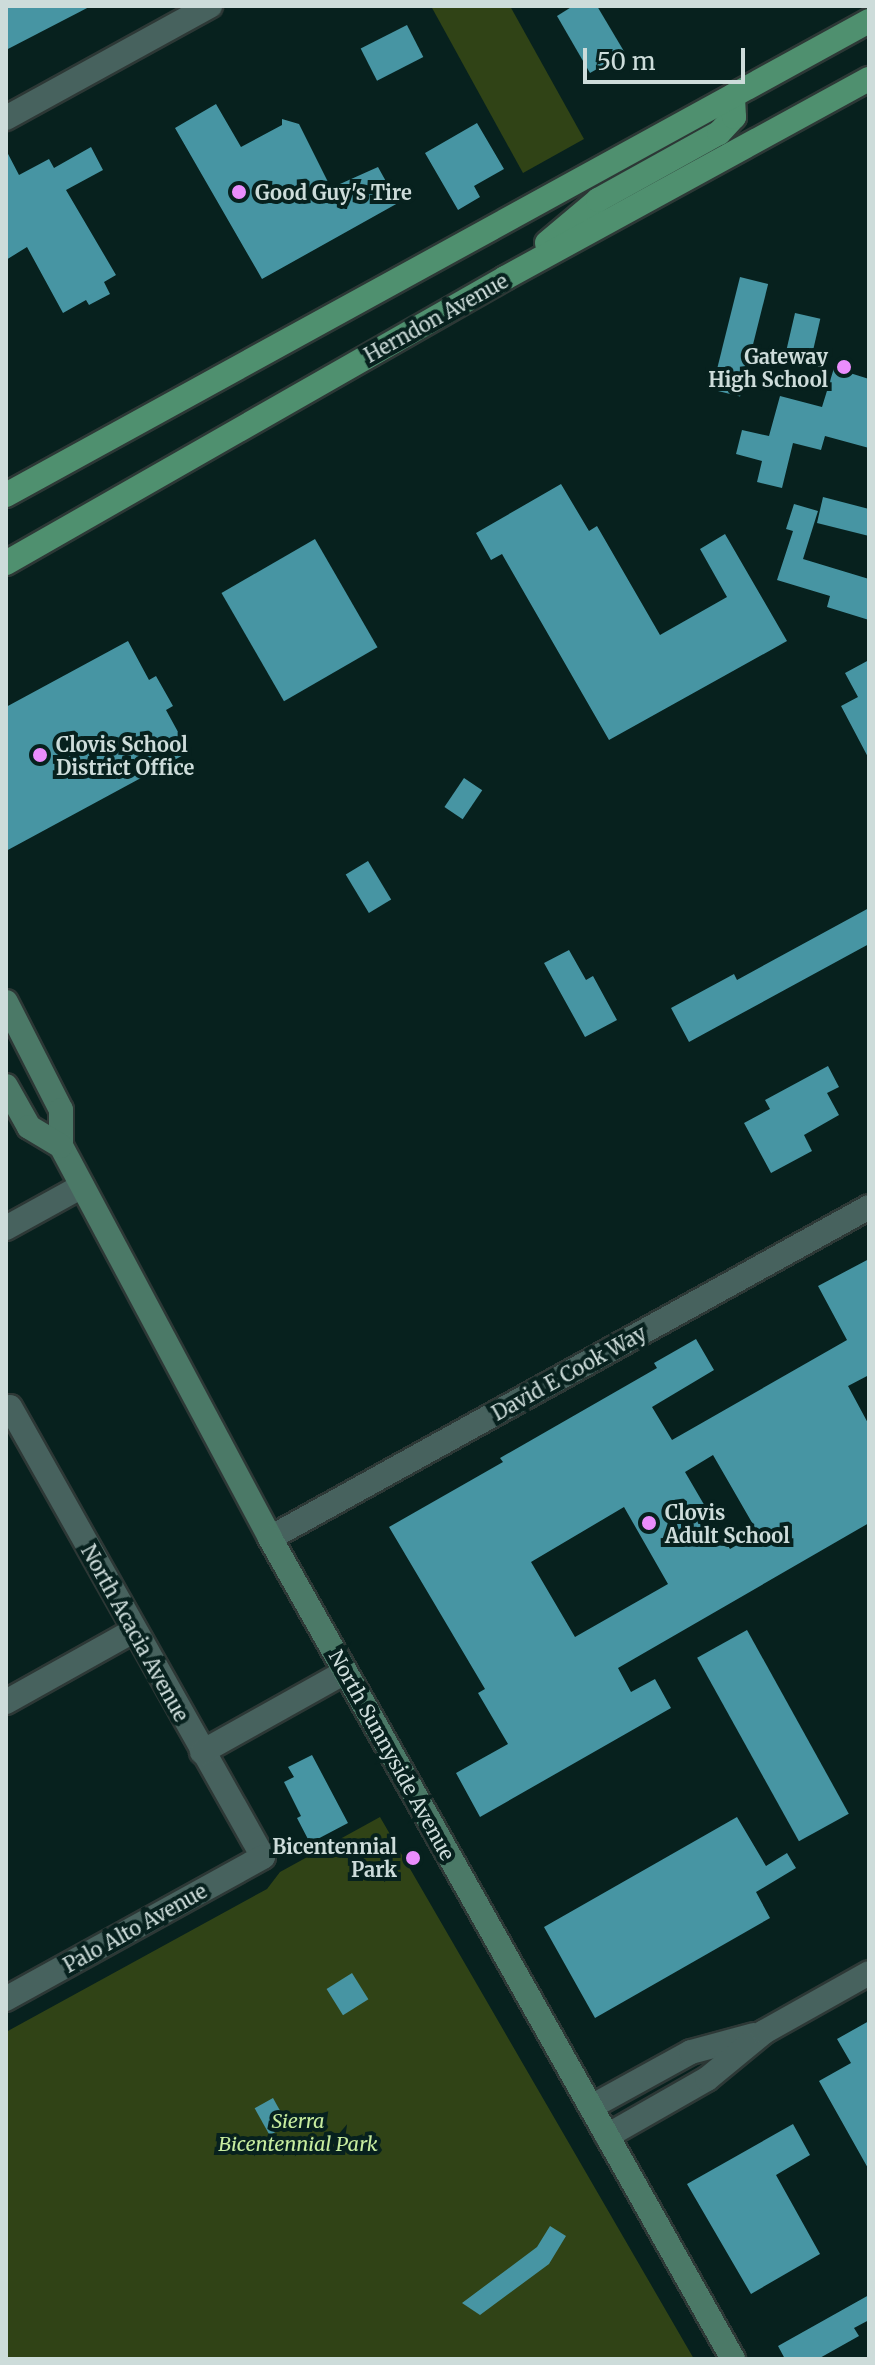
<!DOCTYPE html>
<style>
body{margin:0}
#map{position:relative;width:875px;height:2365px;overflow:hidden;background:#07211e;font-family:Merriweather,serif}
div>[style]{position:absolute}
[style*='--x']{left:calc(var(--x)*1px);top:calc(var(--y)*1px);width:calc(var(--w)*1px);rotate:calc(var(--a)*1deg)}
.green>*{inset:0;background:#304316}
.building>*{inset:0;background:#4795a3;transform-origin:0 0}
.roads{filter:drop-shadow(2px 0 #2d3836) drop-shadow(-2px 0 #2d3836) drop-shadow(0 2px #2d3836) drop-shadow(0 -2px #2d3836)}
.street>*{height:24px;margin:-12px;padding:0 12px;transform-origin:12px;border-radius:12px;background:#47625e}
.secondary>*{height:24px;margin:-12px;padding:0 12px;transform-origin:12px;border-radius:12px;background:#4b7967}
.primary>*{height:24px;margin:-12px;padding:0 12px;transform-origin:12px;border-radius:12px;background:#4f906f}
.dots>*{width:22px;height:22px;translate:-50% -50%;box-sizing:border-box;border:4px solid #07211e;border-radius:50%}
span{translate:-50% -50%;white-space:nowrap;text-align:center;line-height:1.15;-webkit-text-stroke:8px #07211e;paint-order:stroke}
.poi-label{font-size:20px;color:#cddcda;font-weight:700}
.left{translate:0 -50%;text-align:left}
.right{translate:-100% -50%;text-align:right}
.street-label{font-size:20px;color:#cddcda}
.park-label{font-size:20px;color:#c7ec9f;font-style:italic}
.frame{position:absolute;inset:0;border:8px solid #cddcda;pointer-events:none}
.scale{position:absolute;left:583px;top:48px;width:162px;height:36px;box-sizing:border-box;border:4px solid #cddcda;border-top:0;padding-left:10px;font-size:24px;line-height:28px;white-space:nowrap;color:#cddcda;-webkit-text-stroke:6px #07211e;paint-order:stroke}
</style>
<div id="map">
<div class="green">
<i style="clip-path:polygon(431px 6px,510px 6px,584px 139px,523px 173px)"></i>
<i style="clip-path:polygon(380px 1817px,694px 2359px,6px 2359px,6px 2032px,267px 1889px,280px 1872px)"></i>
</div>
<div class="building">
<i style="clip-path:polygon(6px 6px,91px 6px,6px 50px)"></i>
<i style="clip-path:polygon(573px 6px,597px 6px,625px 53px,590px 73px,557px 16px)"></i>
<i style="left:407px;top:25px;width:36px;height:52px;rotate:63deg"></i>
<i style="clip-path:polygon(216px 104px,241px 147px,282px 125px,282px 119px,299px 124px,331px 188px,378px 167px,398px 203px,262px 279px,175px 128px)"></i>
<i style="clip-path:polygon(477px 123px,504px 169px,474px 186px,480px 197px,458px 210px,425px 153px)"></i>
<i style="clip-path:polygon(91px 147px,103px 170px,66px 190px,116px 275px,104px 282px,110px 294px,89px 305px,86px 300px,63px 313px,27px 247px,6px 260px,6px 150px,19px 175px,49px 159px,54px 168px)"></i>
<i style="left:740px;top:277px;width:29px;height:116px;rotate:14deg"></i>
<i style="left:795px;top:313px;width:26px;height:36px;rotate:13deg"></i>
<i style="clip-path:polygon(834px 368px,869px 379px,869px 448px,825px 436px,821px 450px,793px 443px,782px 488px,757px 482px,762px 461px,736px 454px,742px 430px,769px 436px,780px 396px,822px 407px)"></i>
<i style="clip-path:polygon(561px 484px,589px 531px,597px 526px,660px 635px,727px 597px,700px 549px,725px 534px,787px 641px,609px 740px,502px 554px,491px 560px,476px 533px)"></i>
<i style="clip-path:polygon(823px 497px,869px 509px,869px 536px,817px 523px)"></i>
<i style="clip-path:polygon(794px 504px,818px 511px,803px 559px,869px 579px,869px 620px,827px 607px,830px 596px,777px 580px,793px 531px,786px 529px)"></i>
<i style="left:315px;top:539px;width:125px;height:108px;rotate:60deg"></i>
<i style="clip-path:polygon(128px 641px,149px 680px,156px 676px,173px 706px,166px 710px,189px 752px,6px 851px,6px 707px)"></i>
<i style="clip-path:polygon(869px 660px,869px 759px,841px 706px,858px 697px,845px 673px)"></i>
<i style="left:464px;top:778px;width:22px;height:35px;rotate:34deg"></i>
<i style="left:368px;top:861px;width:45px;height:26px;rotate:59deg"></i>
<i style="clip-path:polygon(869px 908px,869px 944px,689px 1042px,671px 1008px,734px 974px,737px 980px)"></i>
<i style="clip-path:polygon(569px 950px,586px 980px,593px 976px,617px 1020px,585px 1037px,544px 963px)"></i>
<i style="clip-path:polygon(828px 1066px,839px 1087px,827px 1093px,839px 1115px,804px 1135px,812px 1151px,771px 1173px,744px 1123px,770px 1109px,765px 1100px)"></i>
<i style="clip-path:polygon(evenodd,869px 1259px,869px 1375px,848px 1386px,869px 1425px,869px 1523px,618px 1668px,631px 1692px,655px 1679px,671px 1708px,480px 1817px,456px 1773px,508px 1744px,478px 1693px,485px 1689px,389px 1527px,503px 1462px,500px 1458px,657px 1368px,654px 1363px,696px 1339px,714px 1370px,652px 1407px,672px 1440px,847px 1340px,818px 1286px,869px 1259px,713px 1455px,758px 1533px,730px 1549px,685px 1472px,713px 1455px,869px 1259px,624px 1507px,668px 1584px,575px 1637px,531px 1562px,624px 1507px)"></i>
<i style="left:747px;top:1630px;width:210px;height:57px;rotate:61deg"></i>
<i style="clip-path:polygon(312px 1755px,348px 1823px,310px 1843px,297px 1818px,301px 1816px,284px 1782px,294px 1777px,288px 1767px)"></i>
<i style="clip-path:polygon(737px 1817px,766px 1866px,787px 1853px,796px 1868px,756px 1892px,770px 1918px,595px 2018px,544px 1927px)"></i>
<i style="left:352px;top:1973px;width:31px;height:30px;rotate:58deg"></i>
<i style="clip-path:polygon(869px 2021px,869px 2170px,819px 2081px,851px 2063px,837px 2039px)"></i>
<i style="left:273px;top:2098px;width:31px;height:21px;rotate:61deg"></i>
<i style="clip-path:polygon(793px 2124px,810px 2155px,776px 2175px,820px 2254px,751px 2294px,687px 2184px)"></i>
<i style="clip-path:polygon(550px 2226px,566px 2236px,549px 2264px,480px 2315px,462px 2303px,537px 2247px)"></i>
<i style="clip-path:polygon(869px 2295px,869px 2320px,854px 2328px,859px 2336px,818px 2359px,785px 2359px,778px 2346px)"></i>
</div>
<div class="roads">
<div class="street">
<i style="--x:6;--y:118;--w:233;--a:-28.8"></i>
<i style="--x:6;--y:1228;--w:87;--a:-28.9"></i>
<i style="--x:6;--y:1409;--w:4;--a:-27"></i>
<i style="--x:10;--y:1407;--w:516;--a:60.65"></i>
<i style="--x:263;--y:1857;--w:294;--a:151.1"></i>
<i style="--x:270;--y:1538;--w:684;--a:-28.92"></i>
<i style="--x:6;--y:1702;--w:145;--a:-29.2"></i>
<i style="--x:202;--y:1752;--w:164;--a:-29.2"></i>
<i style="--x:591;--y:2107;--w:114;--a:-28.8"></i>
<i style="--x:691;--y:2052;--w:65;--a:-15.1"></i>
<i style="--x:607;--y:2136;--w:115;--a:-29.7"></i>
<i style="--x:707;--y:2079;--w:74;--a:-39.5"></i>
<i style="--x:764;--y:2032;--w:120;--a:-29.3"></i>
</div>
<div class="secondary">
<i style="--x:6;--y:1002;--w:121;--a:63"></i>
<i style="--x:61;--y:1110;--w:36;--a:90"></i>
<i style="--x:61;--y:1146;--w:444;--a:61.9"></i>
<i style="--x:270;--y:1538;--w:943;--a:60.58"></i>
<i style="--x:6;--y:1086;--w:47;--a:60.7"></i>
<i style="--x:29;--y:1127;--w:37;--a:31"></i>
</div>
<div class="primary">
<i style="--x:547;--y:243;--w:67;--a:-40.1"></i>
<i style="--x:598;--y:200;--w:138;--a:-29"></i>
<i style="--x:719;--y:133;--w:22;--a:-47"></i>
<i style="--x:734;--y:117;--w:21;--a:-93"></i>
<i style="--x:6;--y:495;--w:985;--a:-28.78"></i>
<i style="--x:6;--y:563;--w:575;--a:-29.73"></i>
<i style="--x:505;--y:278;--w:415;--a:-28.7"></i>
</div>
</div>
<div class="dots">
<i style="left:239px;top:192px;background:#ea8dfc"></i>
<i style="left:844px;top:367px;background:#ea8dfc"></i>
<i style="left:40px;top:755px;background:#ea8dfc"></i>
<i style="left:649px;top:1523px;background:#ea8dfc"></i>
<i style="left:413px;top:1858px;background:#ea8dfc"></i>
</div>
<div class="poi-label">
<span class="left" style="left:255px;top:192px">Good Guy's Tire</span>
<span class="right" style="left:828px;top:368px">Gateway<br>High School</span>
<span class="left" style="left:56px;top:756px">Clovis School<br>District Office</span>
<span class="left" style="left:665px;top:1524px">Clovis<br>Adult School</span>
<span class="right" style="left:397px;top:1858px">Bicentennial<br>Park</span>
</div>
<div class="street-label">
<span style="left:436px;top:318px;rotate:-29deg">Herndon Avenue</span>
<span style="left:569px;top:1373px;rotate:-29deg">David E Cook Way</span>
<span style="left:135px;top:1633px;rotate:61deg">North Acacia Avenue</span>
<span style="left:392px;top:1755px;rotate:61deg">North Sunnyside Avenue</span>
<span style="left:135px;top:1928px;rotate:-29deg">Palo Alto Avenue</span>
</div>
<div class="park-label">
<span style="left:298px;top:2132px">Sierra<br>Bicentennial Park</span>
</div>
<div class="frame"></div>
<div class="scale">50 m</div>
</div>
